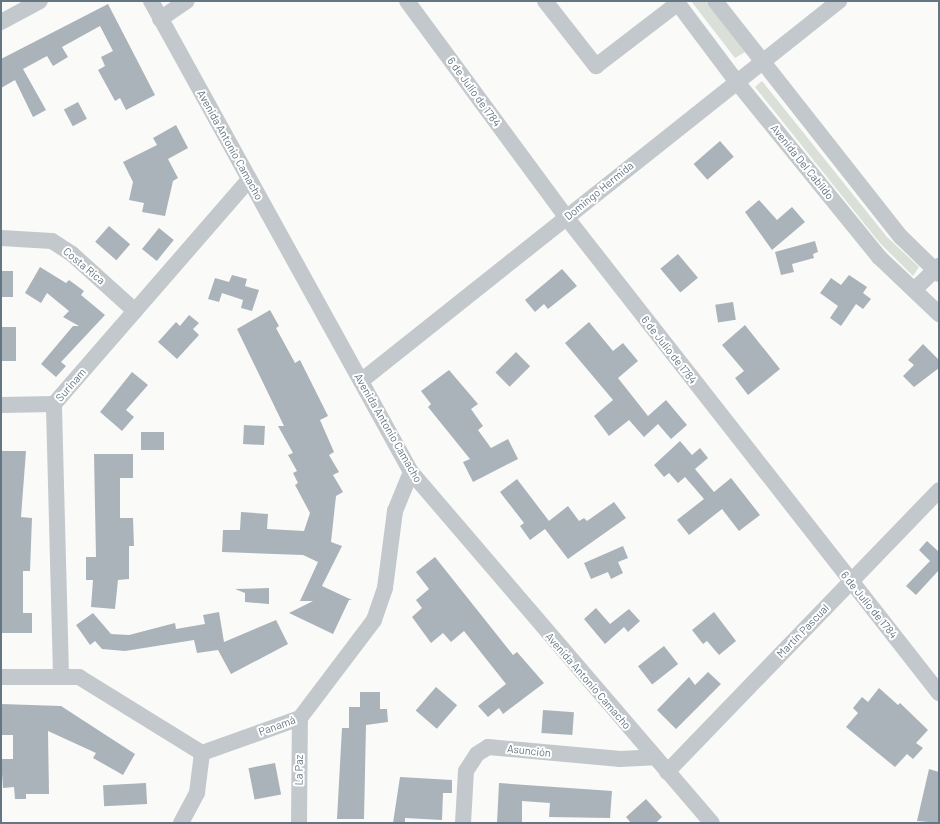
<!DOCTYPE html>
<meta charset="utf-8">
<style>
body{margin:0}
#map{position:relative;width:940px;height:824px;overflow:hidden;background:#fafaf8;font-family:Barlow,sans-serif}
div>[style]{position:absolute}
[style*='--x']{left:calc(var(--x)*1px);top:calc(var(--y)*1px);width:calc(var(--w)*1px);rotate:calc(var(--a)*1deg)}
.green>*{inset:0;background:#dadfd7}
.building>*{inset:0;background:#aab3b9;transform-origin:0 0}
.minor>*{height:16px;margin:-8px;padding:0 8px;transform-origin:8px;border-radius:8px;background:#c3c8cc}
span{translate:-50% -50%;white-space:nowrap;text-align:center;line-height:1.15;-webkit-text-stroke:4px #fff;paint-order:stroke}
.street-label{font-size:11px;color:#657683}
.frame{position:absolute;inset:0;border:2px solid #657683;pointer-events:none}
</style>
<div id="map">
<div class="green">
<i style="clip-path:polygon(691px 1px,705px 1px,745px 52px,735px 58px)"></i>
<i style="clip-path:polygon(762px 81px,887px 237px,919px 267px,913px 276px,879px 242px,755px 87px)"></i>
</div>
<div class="building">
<i style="clip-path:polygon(108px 4px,155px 95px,126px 110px,120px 98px,115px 101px,98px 70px,105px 66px,101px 57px,113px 51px,100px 26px,62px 47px,68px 57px,53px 66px,47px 56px,23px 69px,46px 110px,33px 117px,15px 80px,1px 88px,1px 59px)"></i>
<i style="left:78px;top:102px;width:19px;height:16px;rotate:62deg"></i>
<i style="clip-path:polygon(176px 125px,188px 148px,168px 159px,178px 178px,173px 181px,165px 216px,142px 212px,144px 203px,129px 200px,133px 182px,123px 162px,157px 145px,153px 138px)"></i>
<i style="left:720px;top:141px;width:21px;height:35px;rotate:49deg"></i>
<i style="clip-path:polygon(759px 200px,777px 220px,792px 207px,805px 222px,772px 250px,745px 212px)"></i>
<i style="left:109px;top:226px;width:28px;height:21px;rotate:41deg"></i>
<i style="left:159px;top:228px;width:19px;height:27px;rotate:39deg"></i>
<i style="clip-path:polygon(815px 241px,818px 252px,813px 254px,814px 258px,792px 264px,794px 272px,781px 275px,775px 252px)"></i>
<i style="left:678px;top:254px;width:31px;height:23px;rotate:50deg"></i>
<i style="clip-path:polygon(40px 267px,66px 283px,69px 280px,84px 291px,81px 295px,105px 315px,61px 362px,66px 366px,56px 377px,41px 364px,73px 326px,79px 326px,63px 317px,69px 311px,47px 293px,41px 303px,25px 293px)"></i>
<i style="clip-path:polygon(562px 269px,577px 286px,548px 309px,544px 304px,535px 312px,525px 300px)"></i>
<i style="left:1px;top:271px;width:12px;height:26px"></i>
<i style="clip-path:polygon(232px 275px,247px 279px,245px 286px,259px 290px,252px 311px,241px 308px,243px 300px,222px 293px,219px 302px,208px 299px,215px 278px,229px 282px)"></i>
<i style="clip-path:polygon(849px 275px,867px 287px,863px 293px,871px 299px,863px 309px,856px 304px,841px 326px,830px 318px,838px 306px,820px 293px,831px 278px,841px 285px)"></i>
<i style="left:733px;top:302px;width:18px;height:18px;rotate:81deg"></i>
<i style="clip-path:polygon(270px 310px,279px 326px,276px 328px,295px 363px,300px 360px,328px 416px,320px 420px,334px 452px,329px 455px,339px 472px,333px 475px,343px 492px,336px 496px,331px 542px,342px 546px,322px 586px,352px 600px,349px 600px,333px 634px,289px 613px,313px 601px,300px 601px,318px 562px,303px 555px,222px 552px,223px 530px,240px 530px,241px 512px,268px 514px,267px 529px,304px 531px,310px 513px,295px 485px,298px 483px,293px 473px,297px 471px,288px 455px,293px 453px,278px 426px,284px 426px,237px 329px)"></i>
<i style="clip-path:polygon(189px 315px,199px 323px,193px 329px,199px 335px,177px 359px,158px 342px,176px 322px,180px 326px)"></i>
<i style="clip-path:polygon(589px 322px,613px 351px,623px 343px,638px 361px,618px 378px,648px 416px,666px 400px,687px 425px,671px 439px,658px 424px,644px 437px,629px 420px,609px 436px,594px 416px,613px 400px,565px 343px)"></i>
<i style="clip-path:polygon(745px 325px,780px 369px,748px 395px,735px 378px,744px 371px,722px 345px)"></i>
<i style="left:1px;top:327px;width:15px;height:34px"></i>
<i style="clip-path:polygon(923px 344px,939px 360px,939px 368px,914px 387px,903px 376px,914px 365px,908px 360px)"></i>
<i style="left:516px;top:352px;width:20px;height:29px;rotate:45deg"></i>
<i style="clip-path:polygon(449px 370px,478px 404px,471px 409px,483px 426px,478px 430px,491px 448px,508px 439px,518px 459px,473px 482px,463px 462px,470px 459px,428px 407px,431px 404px,421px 391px)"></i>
<i style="clip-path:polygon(132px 372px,148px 385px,126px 410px,134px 417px,122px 431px,100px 412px)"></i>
<i style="left:244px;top:425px;width:21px;height:19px;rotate:3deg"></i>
<i style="left:141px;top:432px;width:23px;height:18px"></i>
<i style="clip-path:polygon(680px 441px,692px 455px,700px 448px,708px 458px,695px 469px,714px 492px,731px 478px,760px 515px,739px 531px,722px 509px,689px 535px,677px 520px,704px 499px,685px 477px,678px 483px,669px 473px,664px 477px,654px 465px)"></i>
<i style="clip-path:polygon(1px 451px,26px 451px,21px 517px,32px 518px,30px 571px,23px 571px,23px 613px,32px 613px,32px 633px,1px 633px)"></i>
<i style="clip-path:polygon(94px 454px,133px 454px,133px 478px,120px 478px,120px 518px,133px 518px,134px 546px,129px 546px,129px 579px,118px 580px,115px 609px,91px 607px,93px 580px,86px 580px,86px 557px,96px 557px)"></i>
<i style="clip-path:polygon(517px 479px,549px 521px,568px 506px,579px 521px,584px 518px,587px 521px,614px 502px,626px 518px,568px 559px,545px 529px,530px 540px,520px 526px,524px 523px,500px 492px)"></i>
<i style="clip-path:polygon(927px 541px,939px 552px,939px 570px,916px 595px,906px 586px,930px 561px,919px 550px)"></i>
<i style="clip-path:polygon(623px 546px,628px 558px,618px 562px,623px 573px,611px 579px,608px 572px,591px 579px,584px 563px)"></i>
<i style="clip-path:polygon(435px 557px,513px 655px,517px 652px,544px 683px,503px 714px,499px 708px,488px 717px,478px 706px,506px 684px,464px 631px,451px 642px,443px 633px,431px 643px,412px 617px,422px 608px,416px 600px,429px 589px,416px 572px)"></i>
<i style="clip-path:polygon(269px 588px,269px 604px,245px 602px,245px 593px,235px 589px)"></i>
<i style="clip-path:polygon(596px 608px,610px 624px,629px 609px,640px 621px,628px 632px,624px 627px,605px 644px,584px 619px)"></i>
<i style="clip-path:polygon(219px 612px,224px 642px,276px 620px,288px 644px,231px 674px,218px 650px,197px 653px,194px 640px,125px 651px,102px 649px,95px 641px,90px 645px,76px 625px,93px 613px,111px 634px,129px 635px,175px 623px,176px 629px,205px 624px,203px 615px)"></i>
<i style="clip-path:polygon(714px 612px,736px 641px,719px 655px,707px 641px,703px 644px,692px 630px)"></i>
<i style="left:664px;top:646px;width:23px;height:33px;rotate:52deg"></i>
<i style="clip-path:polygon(708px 672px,721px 684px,676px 729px,657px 710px,689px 677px,695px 685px)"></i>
<i style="left:436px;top:687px;width:28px;height:31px;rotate:41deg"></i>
<i style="clip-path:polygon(879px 688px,898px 705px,900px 703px,928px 730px,916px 743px,923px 748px,913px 759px,907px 754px,895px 767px,846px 727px,858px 713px,853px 708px,862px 697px,868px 702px)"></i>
<i style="clip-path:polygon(360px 692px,380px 692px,380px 709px,387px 709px,388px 722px,366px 725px,364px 819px,337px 819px,342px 728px,349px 728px,349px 707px,360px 707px)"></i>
<i style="clip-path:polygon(1px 704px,61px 706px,135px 754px,123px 775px,93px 758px,96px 753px,48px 731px,49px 794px,26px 794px,26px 799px,15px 799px,14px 787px,3px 788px,1px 759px,13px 759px,13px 735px,1px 735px)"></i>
<i style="left:543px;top:710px;width:31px;height:23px;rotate:4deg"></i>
<i style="left:275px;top:763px;width:32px;height:27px;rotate:79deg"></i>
<i style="clip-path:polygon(929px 769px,939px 772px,939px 823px,917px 821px)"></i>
<i style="clip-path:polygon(400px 777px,452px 780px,452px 793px,443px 793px,442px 820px,405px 818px,405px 823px,393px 823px)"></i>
<i style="left:146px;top:783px;width:21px;height:43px;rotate:87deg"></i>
<i style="clip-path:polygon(499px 783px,612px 791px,610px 818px,549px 817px,550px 803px,522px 801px,522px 823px,497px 823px)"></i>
<i style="clip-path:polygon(646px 799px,662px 817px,656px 823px,631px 823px,626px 817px)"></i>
</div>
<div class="minor">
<i style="--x:151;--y:1;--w:538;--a:61.1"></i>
<i style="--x:411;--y:472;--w:462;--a:49.4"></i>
<i style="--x:407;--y:1;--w:268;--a:53.6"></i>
<i style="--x:566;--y:217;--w:605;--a:51.92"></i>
<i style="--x:545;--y:1;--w:83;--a:51.9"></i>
<i style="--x:596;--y:66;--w:103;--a:-37.5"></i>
<i style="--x:676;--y:1;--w:100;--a:53.1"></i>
<i style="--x:736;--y:81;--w:227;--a:50.9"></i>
<i style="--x:879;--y:257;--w:83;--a:43.5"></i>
<i style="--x:715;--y:1;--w:300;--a:51.8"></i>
<i style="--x:901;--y:237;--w:53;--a:44.2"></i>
<i style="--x:160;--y:19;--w:32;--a:-34"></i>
<i style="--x:1;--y:22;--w:44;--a:-28.3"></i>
<i style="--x:1;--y:238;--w:51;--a:3.4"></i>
<i style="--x:52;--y:241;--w:24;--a:33"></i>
<i style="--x:72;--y:254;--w:85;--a:42.1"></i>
<i style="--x:914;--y:290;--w:35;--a:-44"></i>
<i style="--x:361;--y:381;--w:611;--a:-38.48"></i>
<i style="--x:1;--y:405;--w:53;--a:-1.1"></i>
<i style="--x:61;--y:675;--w:271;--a:-91.5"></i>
<i style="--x:54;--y:404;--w:297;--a:-49"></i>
<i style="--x:1;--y:677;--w:78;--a:0"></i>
<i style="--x:79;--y:677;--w:145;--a:31.7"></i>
<i style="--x:202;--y:753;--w:104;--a:-19.7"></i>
<i style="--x:300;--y:718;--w:123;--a:-52.9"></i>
<i style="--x:374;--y:620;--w:34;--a:-71"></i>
<i style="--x:385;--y:588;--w:78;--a:-82.6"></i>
<i style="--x:395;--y:511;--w:42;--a:-67.7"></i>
<i style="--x:667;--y:772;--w:392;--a:-46"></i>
<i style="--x:181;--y:823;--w:34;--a:-62"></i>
<i style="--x:197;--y:793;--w:40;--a:-82.9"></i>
<i style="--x:299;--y:823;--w:105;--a:-89.5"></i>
<i style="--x:463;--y:823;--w:52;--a:-86.7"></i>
<i style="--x:466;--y:771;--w:20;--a:-57"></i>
<i style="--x:477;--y:754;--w:13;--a:-32"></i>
<i style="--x:488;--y:747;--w:133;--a:5.2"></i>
<i style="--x:620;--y:759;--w:35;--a:-3"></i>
</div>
<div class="street-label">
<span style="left:474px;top:92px;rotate:54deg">6 de Julio de 1784</span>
<span style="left:230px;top:145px;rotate:61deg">Avenida Antonio Camacho</span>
<span style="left:802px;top:162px;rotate:51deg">Avenida Del Cabildo</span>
<span style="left:599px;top:191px;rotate:-39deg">Domingo Hermida</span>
<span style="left:84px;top:266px;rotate:40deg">Costa Rica</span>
<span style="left:669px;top:350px;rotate:52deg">6 de Julio de 1784</span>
<span style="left:71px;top:385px;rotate:-49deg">Surinam</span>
<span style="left:388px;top:428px;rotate:60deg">Avenida Antonio Camacho</span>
<span style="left:869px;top:605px;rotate:51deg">6 de Julio de 1784</span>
<span style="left:803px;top:631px;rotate:-46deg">Martín Pascual</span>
<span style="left:588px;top:681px;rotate:49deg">Avenida Antonio Camacho</span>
<span style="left:277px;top:726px;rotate:-20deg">Panamá</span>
<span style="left:529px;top:751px;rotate:6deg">Asunción</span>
<span style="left:299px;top:770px;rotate:-89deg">La Paz</span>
</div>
<div class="frame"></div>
</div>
